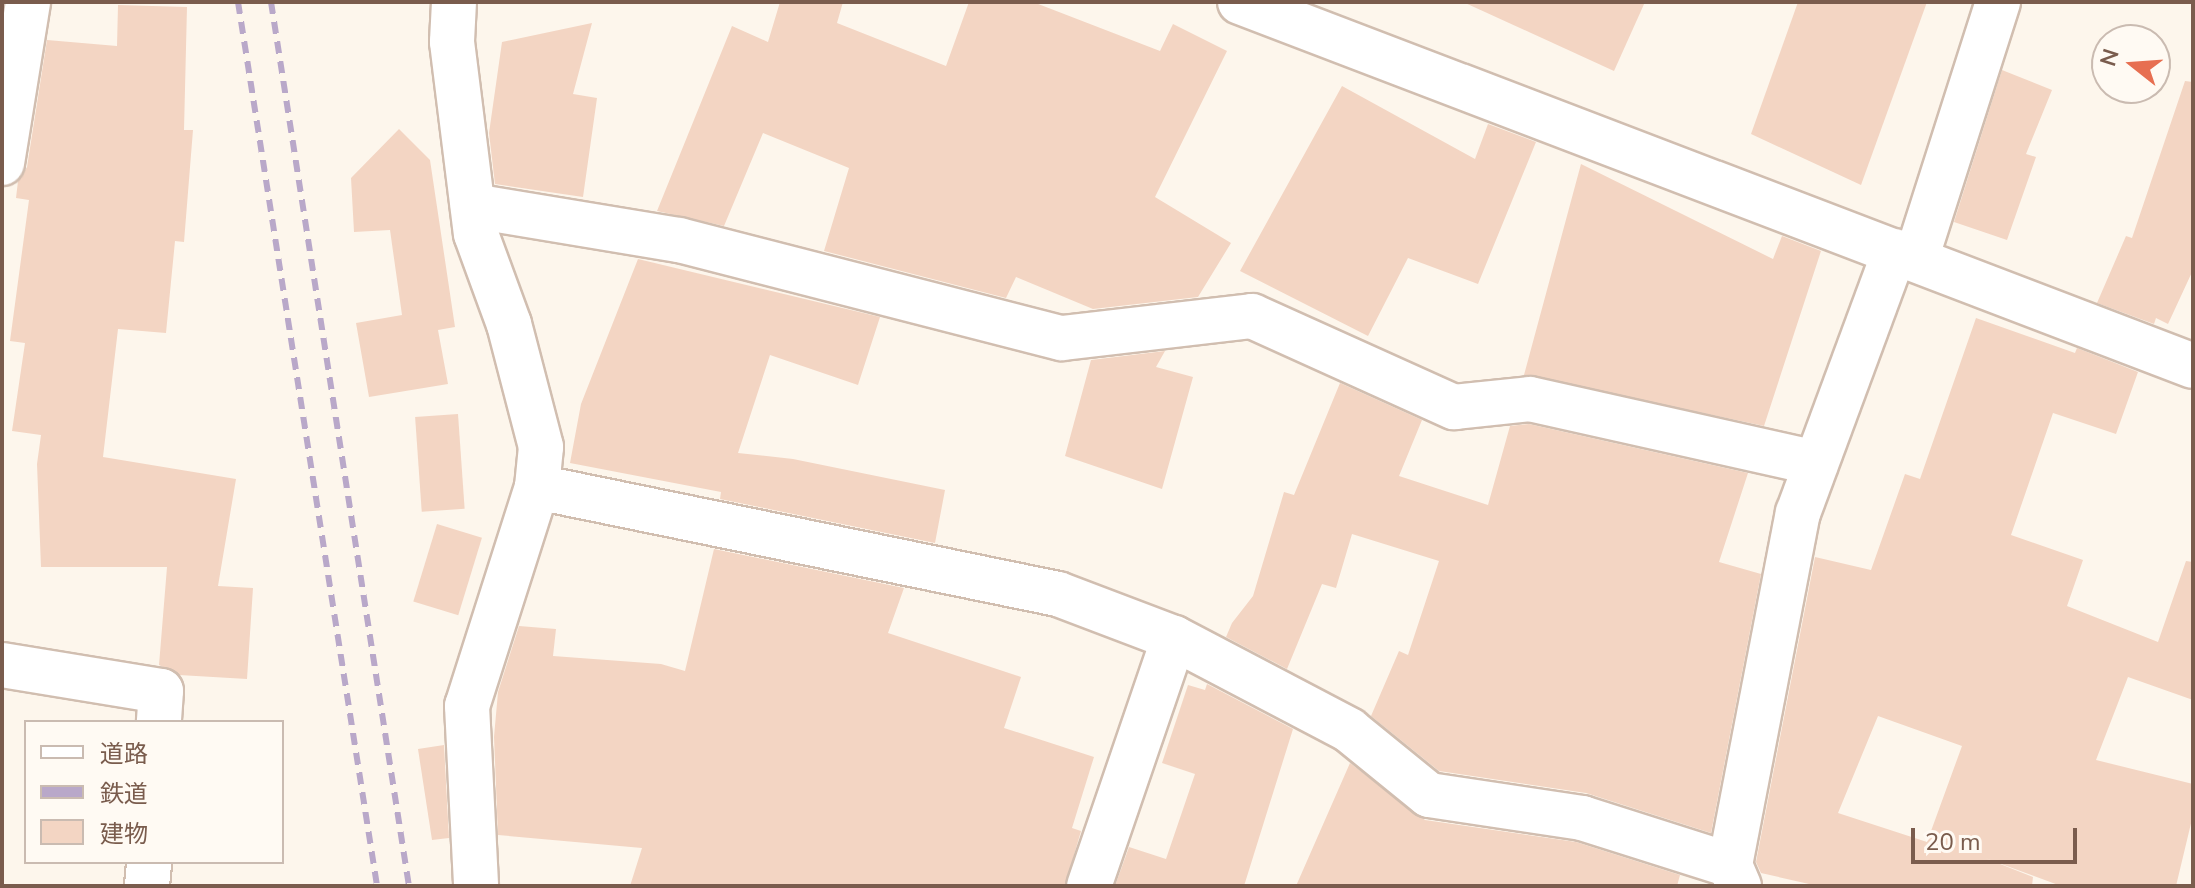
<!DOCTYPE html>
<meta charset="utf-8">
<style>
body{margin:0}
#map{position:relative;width:2195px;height:888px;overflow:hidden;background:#fdf6ec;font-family:"Nunito Sans","Noto Sans JP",sans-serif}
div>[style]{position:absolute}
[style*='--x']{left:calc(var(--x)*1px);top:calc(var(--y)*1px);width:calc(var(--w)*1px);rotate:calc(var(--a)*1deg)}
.building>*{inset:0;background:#f3d5c3;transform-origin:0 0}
.roads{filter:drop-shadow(2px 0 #d1beb0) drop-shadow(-2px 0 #d1beb0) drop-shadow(0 2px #d1beb0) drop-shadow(0 -2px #d1beb0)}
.minor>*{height:44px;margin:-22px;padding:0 22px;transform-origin:22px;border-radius:22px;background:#fff}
.rail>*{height:6px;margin-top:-3px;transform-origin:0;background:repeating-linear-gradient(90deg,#b9a8c9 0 12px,transparent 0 20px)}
span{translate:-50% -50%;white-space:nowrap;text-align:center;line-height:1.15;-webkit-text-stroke:7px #fffaf3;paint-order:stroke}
.frame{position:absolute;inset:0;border:4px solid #7a5c4d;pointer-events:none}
.legend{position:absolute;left:24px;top:720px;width:260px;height:144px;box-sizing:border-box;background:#fffaf3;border:2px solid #cabbb1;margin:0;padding:10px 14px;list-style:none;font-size:24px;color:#7a5c4d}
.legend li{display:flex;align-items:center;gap:16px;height:40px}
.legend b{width:40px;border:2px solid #cabbb1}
.north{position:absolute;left:2091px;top:24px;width:80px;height:80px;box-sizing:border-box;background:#fffaf3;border:2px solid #cabbb1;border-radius:50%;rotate:287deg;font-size:22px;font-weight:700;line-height:32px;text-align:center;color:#7a5c4d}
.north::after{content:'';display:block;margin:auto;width:28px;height:36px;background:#e76f51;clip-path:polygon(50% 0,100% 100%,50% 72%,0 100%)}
.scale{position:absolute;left:1911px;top:828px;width:166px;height:36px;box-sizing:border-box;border:4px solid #7a5c4d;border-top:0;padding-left:10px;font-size:24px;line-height:28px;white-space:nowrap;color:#7a5c4d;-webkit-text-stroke:6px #fffaf3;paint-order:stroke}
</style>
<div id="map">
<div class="building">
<i style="clip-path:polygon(780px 2px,843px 2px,837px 23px,946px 66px,969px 2px,1033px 2px,1160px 51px,1173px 24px,1227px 51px,1155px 197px,1231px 243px,1198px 297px,1093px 309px,1016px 277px,1006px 298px,824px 251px,849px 168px,763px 133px,724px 226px,657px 211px,732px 26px,768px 42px)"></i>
<i style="clip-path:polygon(1463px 2px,1645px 2px,1614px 71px)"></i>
<i style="clip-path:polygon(1798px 2px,1927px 2px,1861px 185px,1751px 134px)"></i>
<i style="clip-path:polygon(118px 5px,187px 7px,184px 130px,193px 130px,184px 242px,175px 241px,166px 333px,118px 329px,103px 457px,236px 479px,218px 586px,253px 588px,247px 679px,179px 675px,159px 665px,167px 567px,41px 567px,37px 464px,41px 435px,12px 431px,25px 343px,10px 341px,29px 200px,16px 198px,18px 181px,27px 167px,47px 40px,117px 46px)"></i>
<i style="clip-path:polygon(592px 23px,573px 94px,597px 98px,583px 197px,495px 184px,489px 133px,502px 42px)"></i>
<i style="clip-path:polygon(2002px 70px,2052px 90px,2026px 154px,2036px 157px,2007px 240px,1954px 222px)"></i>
<i style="clip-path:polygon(2185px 81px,2193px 82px,2193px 270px,2168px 324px,2156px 318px,2154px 324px,2097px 303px,2126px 236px,2132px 238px)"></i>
<i style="clip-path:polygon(1342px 86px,1475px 159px,1488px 124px,1536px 142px,1478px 284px,1408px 258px,1368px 336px,1240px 271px)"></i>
<i style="clip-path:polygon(399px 129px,430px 160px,455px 327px,438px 330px,448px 384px,369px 397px,356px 323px,402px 315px,390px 230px,354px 232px,351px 178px)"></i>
<i style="clip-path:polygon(1581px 164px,1773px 259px,1782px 236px,1821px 251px,1764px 426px,1524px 375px)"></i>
<i style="clip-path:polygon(638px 259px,880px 317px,858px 385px,770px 355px,738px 453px,793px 459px,945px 490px,935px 543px,720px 499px,721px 492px,570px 463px,581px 404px)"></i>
<i style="clip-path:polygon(evenodd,1976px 318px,2075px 353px,2077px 348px,2138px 372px,2116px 434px,2053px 413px,2011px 535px,2083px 560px,2067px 606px,2158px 642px,2186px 561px,2193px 562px,2193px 700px,2128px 677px,2096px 760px,2193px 784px,2193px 815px,2176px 886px,2061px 886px,1985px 858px,2033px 877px,2032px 886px,1818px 886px,1761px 873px,1756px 862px,1815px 557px,1871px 570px,1905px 474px,1920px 479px,1976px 318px,1878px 716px,1962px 746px,1927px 842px,1838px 813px,1878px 716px)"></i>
<i style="clip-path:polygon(1165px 351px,1156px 367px,1193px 377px,1162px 489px,1065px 456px,1091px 360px)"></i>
<i style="clip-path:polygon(1340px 383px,1422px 420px,1399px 476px,1488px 505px,1510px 426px,1529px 424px,1748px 473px,1719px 562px,1761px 574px,1711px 833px,1586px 793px,1439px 771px,1371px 716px,1399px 651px,1408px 655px,1439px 561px,1352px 534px,1336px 588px,1322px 584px,1287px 669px,1226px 637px,1232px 623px,1253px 596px,1284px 492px,1294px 495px)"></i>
<i style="left:458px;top:414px;width:95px;height:43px;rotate:86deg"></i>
<i style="left:437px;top:524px;width:47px;height:81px;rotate:17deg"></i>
<i style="clip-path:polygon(714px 549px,904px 588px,888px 633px,1021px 677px,1004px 728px,1094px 757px,1072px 828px,1081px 831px,1065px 886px,630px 886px,642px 848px,498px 835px,494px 737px,498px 692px,519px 626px,556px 629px,553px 656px,661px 664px,685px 671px)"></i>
<i style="clip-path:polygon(1207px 684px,1293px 729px,1244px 886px,1115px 886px,1129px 847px,1166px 859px,1195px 774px,1162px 763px,1188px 685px,1205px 690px)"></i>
<i style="clip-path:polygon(444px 745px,449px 838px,432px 840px,418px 749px)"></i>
<i style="clip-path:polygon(1350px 763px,1425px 820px,1576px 842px,1680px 875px,1677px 886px,1296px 886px)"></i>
</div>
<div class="roads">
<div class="minor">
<i style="--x:454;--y:2;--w:40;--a:92.9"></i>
<i style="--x:452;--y:42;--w:193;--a:82.9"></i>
<i style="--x:476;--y:234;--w:96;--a:69.9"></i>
<i style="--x:509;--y:324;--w:127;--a:75.4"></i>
<i style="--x:541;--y:447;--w:40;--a:95.7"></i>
<i style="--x:537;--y:487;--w:230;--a:107.7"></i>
<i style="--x:467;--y:706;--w:180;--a:87.1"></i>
<i style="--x:1240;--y:2;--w:1020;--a:20.9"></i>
<i style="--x:2;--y:163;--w:163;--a:-80.8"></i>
<i style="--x:473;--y:206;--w:209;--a:9.4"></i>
<i style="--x:679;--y:240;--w:395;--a:14.4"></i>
<i style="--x:1062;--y:338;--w:191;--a:-6.6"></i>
<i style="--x:1252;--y:316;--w:222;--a:24.3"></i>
<i style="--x:1454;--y:407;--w:76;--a:-6"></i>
<i style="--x:1530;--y:399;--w:293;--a:12.6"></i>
<i style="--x:1916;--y:259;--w:270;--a:-72.3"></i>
<i style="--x:537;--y:487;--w:532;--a:11.61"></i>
<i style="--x:1058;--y:594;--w:124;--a:20.8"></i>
<i style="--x:1174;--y:638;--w:262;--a:108.9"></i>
<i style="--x:1174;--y:638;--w:198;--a:27.7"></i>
<i style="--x:1349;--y:730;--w:103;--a:39.1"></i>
<i style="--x:1429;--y:795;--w:155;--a:8.5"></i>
<i style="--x:1582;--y:818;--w:155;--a:17.6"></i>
<i style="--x:1730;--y:865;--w:23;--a:67"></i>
<i style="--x:2;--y:665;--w:161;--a:9.3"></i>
<i style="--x:161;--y:691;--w:31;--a:94"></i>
<i style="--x:1730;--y:865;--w:359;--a:-79.1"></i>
<i style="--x:1798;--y:513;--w:279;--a:-69.7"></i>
<i style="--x:147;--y:886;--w:24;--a:-85"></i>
</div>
</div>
<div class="rail">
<i style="--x:238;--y:2;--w:895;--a:81.06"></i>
<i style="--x:271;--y:2;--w:895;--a:81.13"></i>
</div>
<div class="frame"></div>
<ul class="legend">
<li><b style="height:10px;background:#fff"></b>道路</li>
<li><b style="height:10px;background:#b9a8c9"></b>鉄道</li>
<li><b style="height:22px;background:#f3d5c3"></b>建物</li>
</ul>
<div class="north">N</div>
<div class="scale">20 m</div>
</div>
